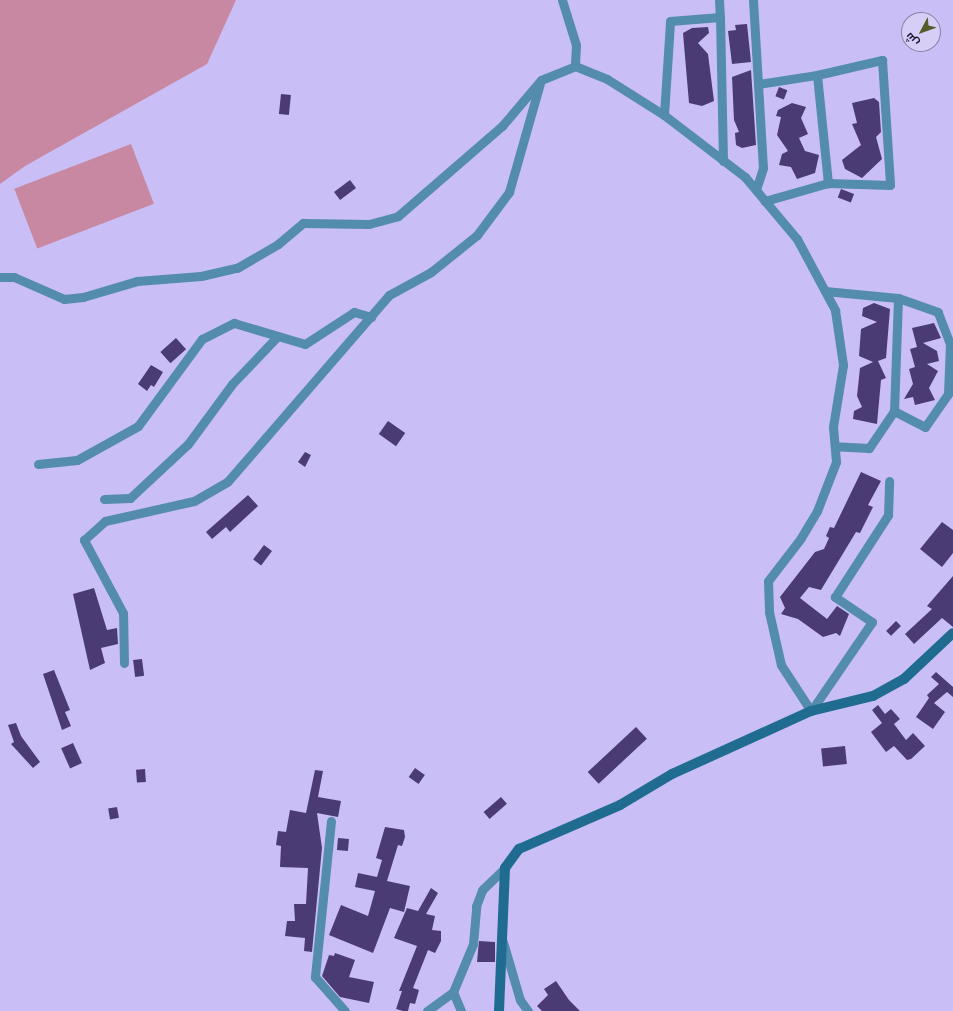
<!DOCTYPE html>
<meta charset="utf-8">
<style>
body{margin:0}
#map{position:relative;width:953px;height:1011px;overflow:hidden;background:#c9bef5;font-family:"Nunito Sans",Cairo,sans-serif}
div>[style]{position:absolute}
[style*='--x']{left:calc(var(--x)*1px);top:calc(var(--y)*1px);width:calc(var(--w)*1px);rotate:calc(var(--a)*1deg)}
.green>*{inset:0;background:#c988a2;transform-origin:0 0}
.building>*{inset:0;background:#4b3b75;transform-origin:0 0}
.street>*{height:9px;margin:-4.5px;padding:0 4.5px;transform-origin:4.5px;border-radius:4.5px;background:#538cac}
.secondary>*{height:10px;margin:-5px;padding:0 5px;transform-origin:5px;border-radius:5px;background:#206c91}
span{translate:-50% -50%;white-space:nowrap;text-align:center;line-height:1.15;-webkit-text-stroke:4px #d6cef7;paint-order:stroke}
.north{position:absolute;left:901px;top:12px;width:40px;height:40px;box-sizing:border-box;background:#d6cef7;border:1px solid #8a83a5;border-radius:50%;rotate:229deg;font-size:11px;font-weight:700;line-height:16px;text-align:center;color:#18122a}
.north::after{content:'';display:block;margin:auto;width:14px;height:18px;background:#565b29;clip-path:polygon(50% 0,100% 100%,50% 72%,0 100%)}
</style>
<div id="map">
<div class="green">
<i style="clip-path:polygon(0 0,236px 0,207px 64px,25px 166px,0 184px)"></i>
<i style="left:131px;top:144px;width:64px;height:125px;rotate:69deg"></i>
</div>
<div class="building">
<i style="clip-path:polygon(747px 24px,751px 62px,732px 64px,728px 31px,736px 30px,735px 25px)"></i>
<i style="clip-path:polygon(708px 27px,709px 33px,698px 43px,708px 54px,714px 101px,702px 106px,689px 103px,683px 33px,692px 28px)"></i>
<i style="clip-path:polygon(751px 70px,756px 145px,742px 148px,736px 145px,735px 133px,739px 132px,734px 120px,732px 77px)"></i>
<i style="left:779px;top:87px;width:9px;height:10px;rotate:21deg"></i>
<i style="left:281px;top:94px;width:10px;height:20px;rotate:6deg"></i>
<i style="clip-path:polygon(874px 98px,879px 102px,881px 132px,876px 137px,882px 159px,862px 178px,845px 169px,842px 160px,861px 145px,852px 124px,857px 123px,852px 103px)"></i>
<i style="clip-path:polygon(792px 103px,806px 107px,801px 118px,808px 134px,799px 138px,805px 151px,819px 155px,815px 173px,797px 179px,791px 167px,779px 165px,782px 154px,788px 151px,777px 135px,781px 117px,776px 116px,778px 110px)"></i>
<i style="left:350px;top:180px;width:10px;height:20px;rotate:53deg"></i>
<i style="left:841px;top:189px;width:14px;height:9px;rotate:21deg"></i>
<i style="clip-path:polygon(874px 303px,890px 309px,886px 358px,878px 361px,886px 378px,881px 380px,877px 424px,853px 419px,854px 411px,862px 407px,857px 396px,860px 368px,873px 362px,859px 356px,861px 329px,877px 322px,862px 316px,863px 308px)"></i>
<i style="clip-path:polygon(934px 323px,941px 338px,923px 343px,937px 351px,939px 361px,927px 364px,938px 371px,929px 388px,935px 400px,915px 405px,913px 397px,904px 399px,913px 384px,909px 369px,915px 367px,910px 349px,917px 347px,912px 328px)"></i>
<i style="left:176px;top:338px;width:15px;height:21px;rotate:48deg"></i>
<i style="clip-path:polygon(151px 365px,163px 372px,154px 387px,151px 385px,147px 391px,138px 384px)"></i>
<i style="left:388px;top:421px;width:21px;height:16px;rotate:35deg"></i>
<i style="clip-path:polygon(305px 452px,311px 455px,305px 467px,298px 462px)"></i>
<i style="clip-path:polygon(861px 472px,881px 481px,868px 505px,873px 507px,860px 533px,856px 532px,821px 590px,809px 587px,800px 598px,827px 619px,837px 606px,849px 614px,840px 636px,836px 633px,823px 637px,798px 619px,781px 614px,785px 608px,780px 597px,815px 552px,824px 549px,829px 538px,826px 536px,830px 527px,834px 528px)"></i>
<i style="clip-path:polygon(248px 495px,258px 506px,230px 532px,226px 527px,212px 539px,206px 532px)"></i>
<i style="clip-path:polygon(942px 522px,953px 530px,953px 553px,942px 567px,920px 549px)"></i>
<i style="left:264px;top:545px;width:10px;height:18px;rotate:37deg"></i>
<i style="clip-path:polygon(953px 576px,953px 627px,942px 618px,914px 644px,905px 634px,932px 609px,927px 606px)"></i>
<i style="clip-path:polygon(94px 588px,107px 630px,117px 628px,118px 644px,101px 648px,105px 663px,90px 670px,73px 594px)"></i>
<i style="left:896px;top:621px;width:7px;height:14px;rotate:45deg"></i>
<i style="left:142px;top:659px;width:17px;height:9px;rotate:83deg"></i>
<i style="clip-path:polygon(54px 670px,70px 710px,65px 712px,71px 726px,62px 730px,43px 674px)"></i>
<i style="clip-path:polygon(936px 672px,953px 687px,953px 697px,947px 692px,934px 703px,945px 712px,933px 729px,916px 717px,929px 698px,927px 695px,939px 684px,931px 677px)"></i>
<i style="clip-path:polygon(878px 705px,885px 714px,891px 709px,900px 719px,894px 724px,906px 740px,913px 733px,925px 746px,911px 759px,907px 760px,894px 746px,886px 752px,871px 732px,882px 723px,872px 710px)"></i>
<i style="clip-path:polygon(16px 723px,21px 736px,40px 762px,33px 768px,11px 744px,14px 742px,8px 725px)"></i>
<i style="left:636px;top:727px;width:16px;height:66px;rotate:47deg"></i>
<i style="left:73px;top:743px;width:22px;height:13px;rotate:66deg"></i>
<i style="left:845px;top:746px;width:18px;height:24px;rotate:84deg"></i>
<i style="left:415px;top:768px;width:12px;height:11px;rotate:35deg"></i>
<i style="left:145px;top:769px;width:13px;height:9px;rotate:86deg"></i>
<i style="clip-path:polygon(315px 770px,323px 771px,318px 797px,341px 801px,338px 817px,317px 813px,322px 848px,312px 952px,304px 951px,305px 938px,285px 936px,287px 921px,295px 921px,294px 904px,306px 904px,308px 868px,280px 867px,281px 846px,276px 845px,278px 831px,286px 832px,290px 810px,306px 813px)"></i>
<i style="left:501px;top:797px;width:9px;height:23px;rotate:49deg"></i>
<i style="left:117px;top:807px;width:11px;height:9px;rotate:80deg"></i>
<i style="clip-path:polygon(385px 827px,404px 830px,405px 837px,402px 846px,398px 845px,387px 881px,410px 886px,404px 912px,390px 908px,373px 953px,329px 935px,341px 905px,368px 916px,375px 891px,355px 887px,358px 873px,377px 877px,382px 860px,376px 858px)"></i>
<i style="left:338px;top:838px;width:11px;height:12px;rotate:5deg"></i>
<i style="clip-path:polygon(431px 888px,438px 893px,426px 914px,435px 916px,432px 930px,441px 931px,441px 941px,435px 953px,428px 950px,413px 988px,419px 990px,415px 1004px,410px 1003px,408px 1011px,403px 1011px,396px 1009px,402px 991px,399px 991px,417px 946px,394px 938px,407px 908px,418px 911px)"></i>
<i style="clip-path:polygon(479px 941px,495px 942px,495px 962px,477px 962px)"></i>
<i style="clip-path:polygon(335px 953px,355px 960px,349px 977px,374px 982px,369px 1003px,340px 997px,322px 976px,329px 955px,334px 956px)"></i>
<i style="clip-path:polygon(556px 981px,569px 1000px,580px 1011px,542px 1011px,537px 1006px,548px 995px,544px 989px)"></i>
</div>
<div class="street">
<i style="--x:562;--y:0;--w:47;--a:72.7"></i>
<i style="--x:576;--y:45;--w:21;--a:93"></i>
<i style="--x:719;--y:0;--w:17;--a:87"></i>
<i style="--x:753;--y:0;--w:168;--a:86.6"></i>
<i style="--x:763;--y:168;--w:23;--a:108"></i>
<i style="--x:817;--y:75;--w:67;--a:-13"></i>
<i style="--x:882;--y:60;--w:125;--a:86.3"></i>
<i style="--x:890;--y:185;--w:62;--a:-178.2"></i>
<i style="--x:758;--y:84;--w:60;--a:-8.7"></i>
<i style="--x:817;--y:75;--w:109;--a:84.2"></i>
<i style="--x:828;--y:183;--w:66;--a:164.1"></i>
<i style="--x:664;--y:115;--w:94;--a:-86.3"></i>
<i style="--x:670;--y:21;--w:50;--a:-4.6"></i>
<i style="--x:720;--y:17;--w:144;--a:88.8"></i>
<i style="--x:0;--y:277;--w:14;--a:0"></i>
<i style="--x:14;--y:277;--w:55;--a:23.7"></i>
<i style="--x:64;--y:299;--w:19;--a:-6"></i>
<i style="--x:83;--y:297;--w:56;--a:-16.5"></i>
<i style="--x:137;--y:281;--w:64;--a:-4.5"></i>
<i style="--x:201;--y:276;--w:37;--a:-13"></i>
<i style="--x:237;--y:268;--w:48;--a:-30.3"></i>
<i style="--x:278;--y:244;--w:33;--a:-40"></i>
<i style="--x:303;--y:223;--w:66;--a:0.9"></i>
<i style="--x:369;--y:224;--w:30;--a:-15"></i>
<i style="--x:398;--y:216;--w:138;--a:-40.9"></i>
<i style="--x:502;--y:126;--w:60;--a:-49.7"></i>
<i style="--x:541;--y:80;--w:37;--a:-22"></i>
<i style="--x:575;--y:66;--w:35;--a:22"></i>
<i style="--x:607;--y:79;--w:67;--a:32.3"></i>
<i style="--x:664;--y:115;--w:102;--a:37.4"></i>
<i style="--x:745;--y:177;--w:81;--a:50"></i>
<i style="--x:797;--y:239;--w:81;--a:61.8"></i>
<i style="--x:835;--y:310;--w:56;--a:81.7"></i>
<i style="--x:843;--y:365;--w:63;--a:99.2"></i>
<i style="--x:833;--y:427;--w:35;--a:85"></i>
<i style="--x:836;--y:462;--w:53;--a:111.2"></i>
<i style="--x:817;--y:511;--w:31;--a:121"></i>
<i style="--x:801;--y:538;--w:54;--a:127.5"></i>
<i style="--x:768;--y:581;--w:31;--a:88"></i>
<i style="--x:769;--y:612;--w:54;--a:77.2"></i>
<i style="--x:781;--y:665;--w:55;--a:56.9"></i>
<i style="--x:811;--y:711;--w:108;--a:-55.6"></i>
<i style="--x:872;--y:622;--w:45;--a:-146"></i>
<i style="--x:835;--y:597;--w:98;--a:-57.1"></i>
<i style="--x:888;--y:515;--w:34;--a:-88"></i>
<i style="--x:825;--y:291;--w:73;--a:5.5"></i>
<i style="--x:898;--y:298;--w:113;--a:92"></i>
<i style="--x:894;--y:411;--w:45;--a:124"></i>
<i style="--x:869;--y:448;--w:34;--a:-177"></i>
<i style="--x:894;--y:411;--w:35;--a:27"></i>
<i style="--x:925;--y:427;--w:40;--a:-55.1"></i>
<i style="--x:948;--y:394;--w:50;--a:-87.7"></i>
<i style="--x:950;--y:344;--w:34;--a:-111"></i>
<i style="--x:938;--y:312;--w:42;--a:-160.7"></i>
<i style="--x:38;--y:464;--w:39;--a:-6"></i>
<i style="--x:77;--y:460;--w:70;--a:-29.1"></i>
<i style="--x:138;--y:426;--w:108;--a:-53.7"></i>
<i style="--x:202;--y:339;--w:36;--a:-27"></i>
<i style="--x:234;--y:323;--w:74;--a:16.5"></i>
<i style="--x:305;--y:344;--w:59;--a:-33.1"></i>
<i style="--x:354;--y:312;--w:18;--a:16"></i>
<i style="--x:104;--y:499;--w:26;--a:-2"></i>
<i style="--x:130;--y:498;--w:79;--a:-43"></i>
<i style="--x:188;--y:444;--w:74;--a:-53.7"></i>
<i style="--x:232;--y:384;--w:64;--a:-46.3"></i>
<i style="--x:124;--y:663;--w:50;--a:-91.1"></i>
<i style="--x:123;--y:613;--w:83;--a:-118.1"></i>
<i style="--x:84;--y:540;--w:28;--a:-42"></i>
<i style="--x:105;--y:521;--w:91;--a:-12.7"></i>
<i style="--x:194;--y:501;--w:39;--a:-30"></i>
<i style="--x:228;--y:481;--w:246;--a:-49.1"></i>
<i style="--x:389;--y:295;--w:48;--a:-28.7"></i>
<i style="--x:431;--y:272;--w:59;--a:-38.8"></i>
<i style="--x:477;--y:235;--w:54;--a:-53.3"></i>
<i style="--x:509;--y:192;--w:113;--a:-74.1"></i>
<i style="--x:331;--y:821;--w:157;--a:95.9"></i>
<i style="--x:315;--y:977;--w:45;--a:48.6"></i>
<i style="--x:503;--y:942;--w:60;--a:73.7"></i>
<i style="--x:520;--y:1000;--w:14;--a:54"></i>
<i style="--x:453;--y:992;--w:21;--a:67"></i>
<i style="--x:427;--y:1011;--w:32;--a:-36"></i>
<i style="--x:453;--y:992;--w:52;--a:-67.4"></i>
<i style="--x:473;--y:944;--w:38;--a:-85"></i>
<i style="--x:476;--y:906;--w:17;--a:-69"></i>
<i style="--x:482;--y:890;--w:32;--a:-44"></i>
</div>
<div class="secondary">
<i style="--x:499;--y:1011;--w:143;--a:-87.6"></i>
<i style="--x:505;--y:868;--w:24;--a:-54"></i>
<i style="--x:519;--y:849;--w:110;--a:-23.5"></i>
<i style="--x:620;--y:805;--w:61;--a:-30.8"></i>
<i style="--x:672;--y:774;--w:153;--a:-24.4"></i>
<i style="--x:811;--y:711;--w:64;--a:-13.6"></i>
<i style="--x:873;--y:696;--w:35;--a:-29"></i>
<i style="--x:904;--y:679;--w:67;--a:-43.2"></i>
</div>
<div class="north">ش</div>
</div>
